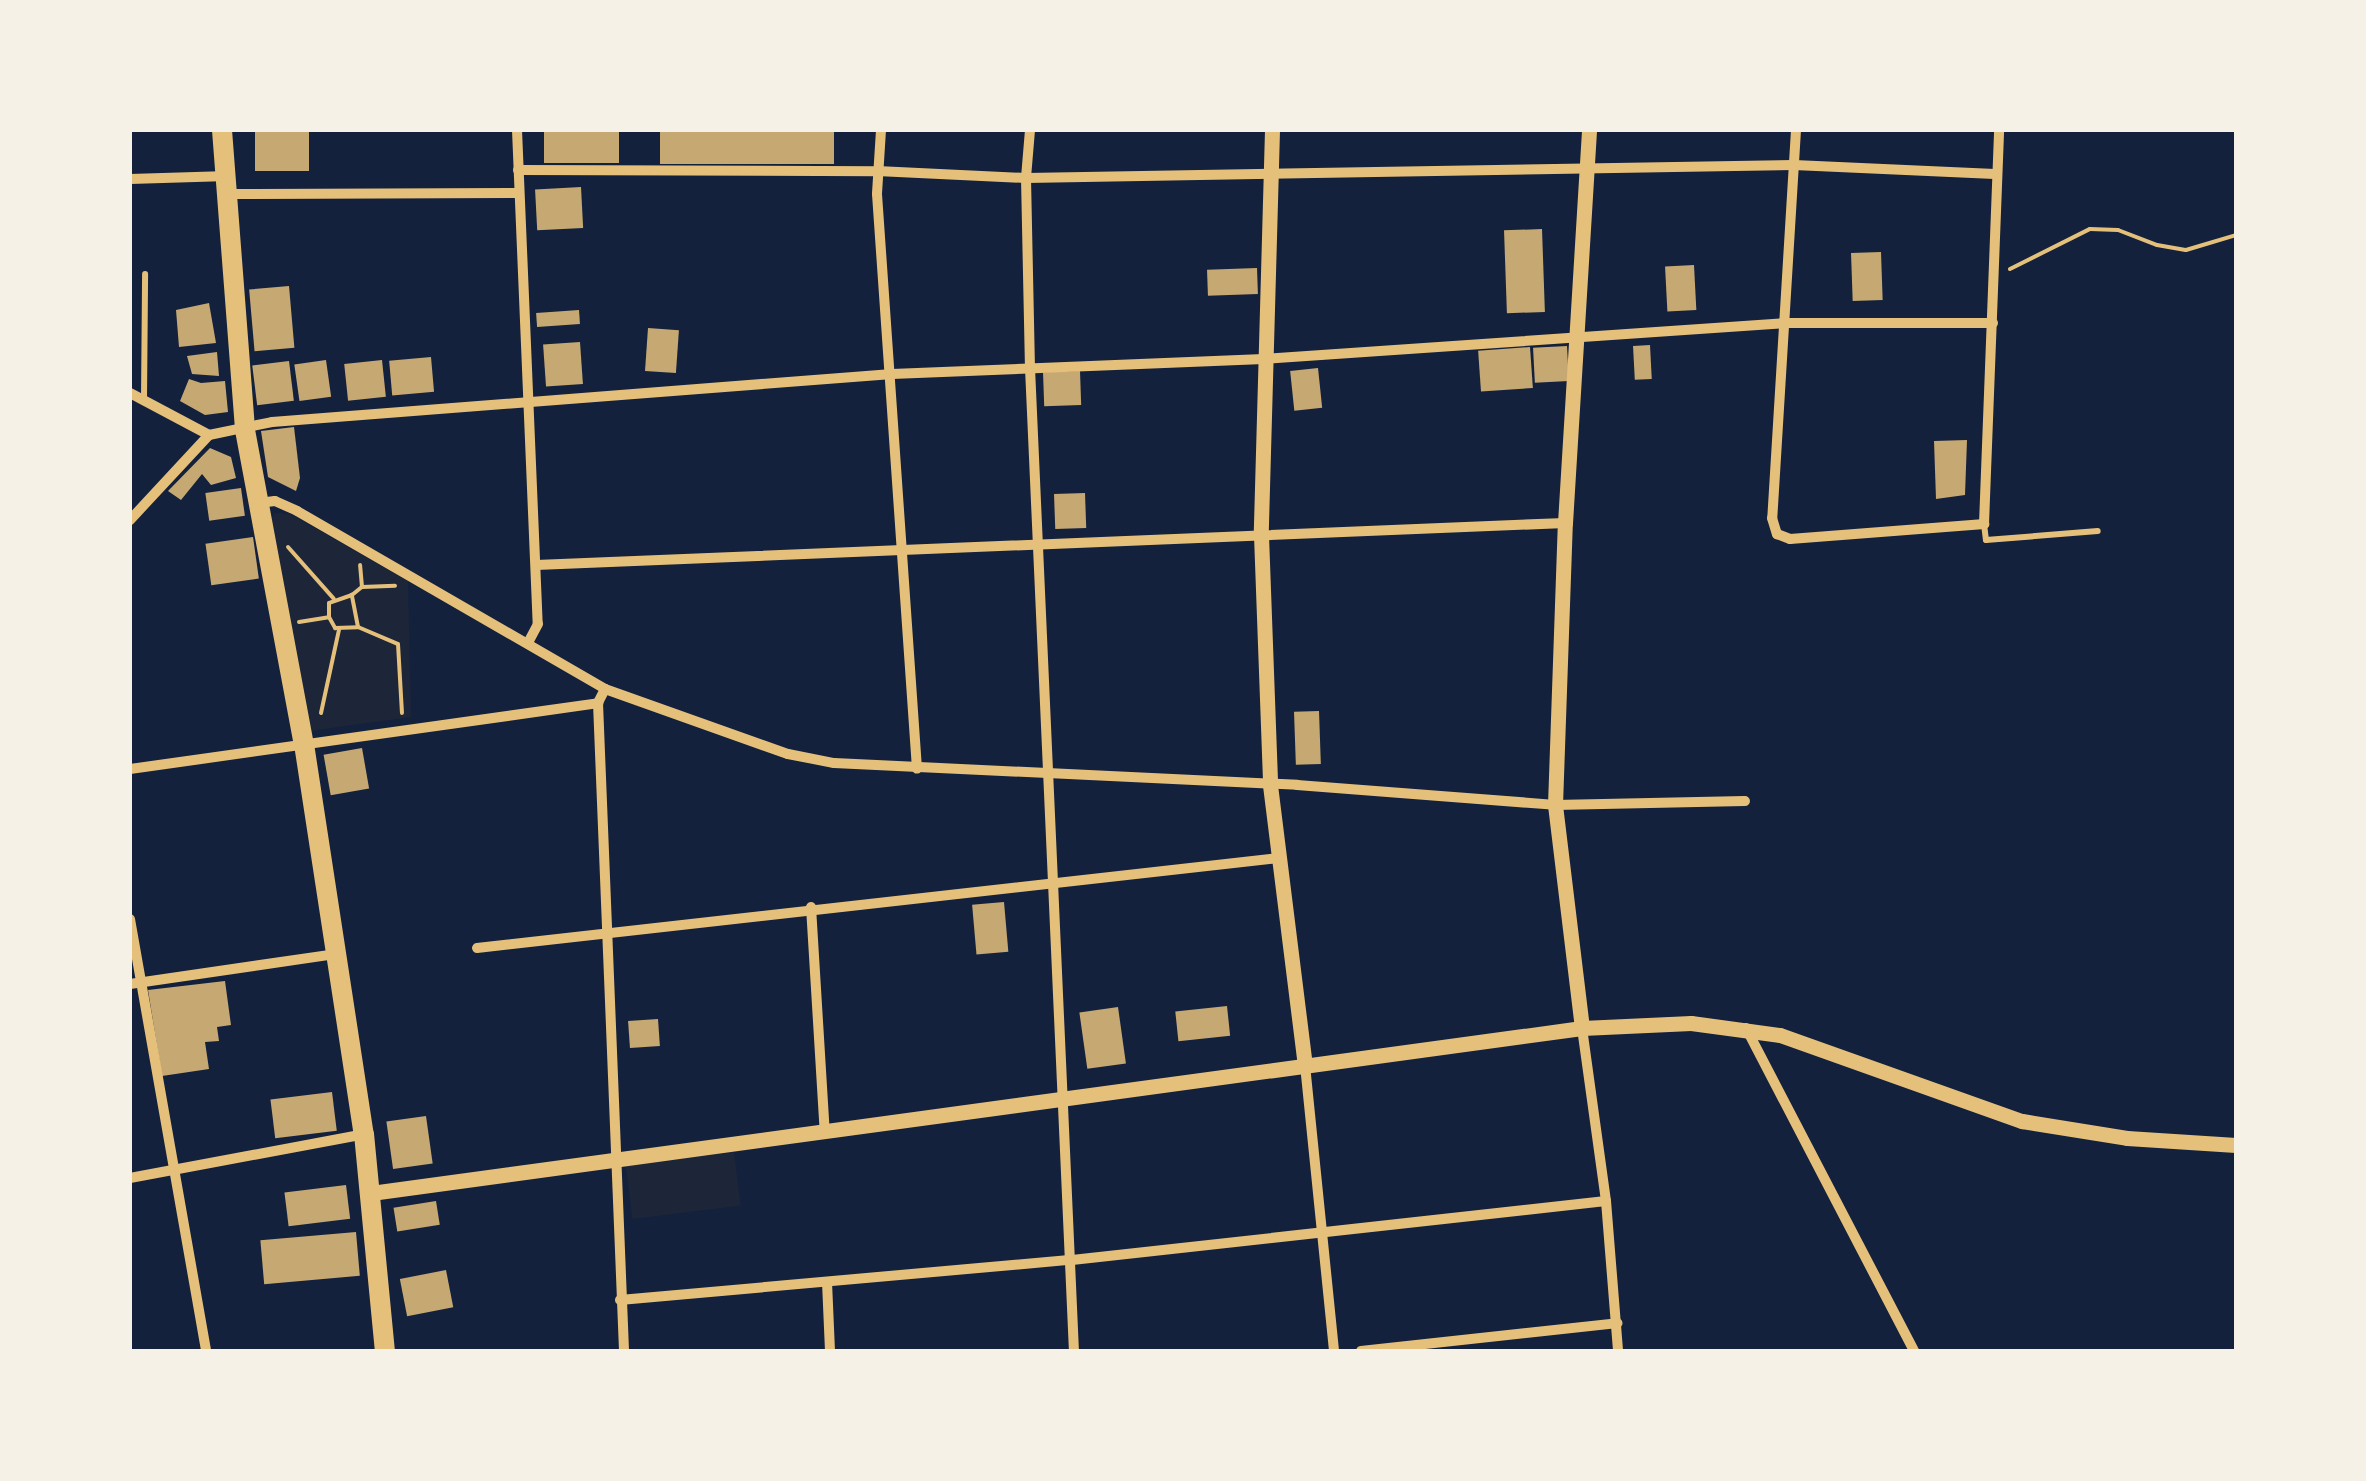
<!DOCTYPE html>
<style>
body{margin:0}
#map{position:relative;width:2366px;height:1481px;overflow:hidden;background:#14213d;font-family:Arial,sans-serif}
div>[style]{position:absolute}
[style*='--x']{left:calc(var(--x)*1px);top:calc(var(--y)*1px);width:calc(var(--w)*1px);rotate:calc(var(--a)*1deg)}
.green>*{inset:0;background:#1d2539;transform-origin:0 0}
.building>*{inset:0;background:#c6a872;transform-origin:0 0}
.path>*{height:4px;margin:-2px;padding:0 2px;transform-origin:2px;border-radius:2px;background:#e5c07b}
.service>*{height:6px;margin:-3px;padding:0 3px;transform-origin:3px;border-radius:3px;background:#e5c07b}
.minor>*{height:10px;margin:-5px;padding:0 5px;transform-origin:5px;border-radius:5px;background:#e5c07b}
.tertiary>*{height:15px;margin:-7.5px;padding:0 7.5px;transform-origin:7.5px;border-radius:7.5px;background:#e5c07b}
.primary>*{height:20px;margin:-10px;padding:0 10px;transform-origin:10px;border-radius:10px;background:#e5c07b}
span{translate:-50% -50%;white-space:nowrap;text-align:center;line-height:1.15;-webkit-text-stroke:8px #f6f1e7;paint-order:stroke}
.frame{position:absolute;inset:0;border:132px solid #f6f1e7;pointer-events:none}
</style>
<div id="map">
<div class="green">
<i style="clip-path:polygon(275px 513px,290px 514px,408px 581px,411px 717px,309px 731px,269px 525px)"></i>
<i style="left:734px;top:1152px;width:54px;height:109px;rotate:83deg"></i>
</div>
<div class="building">
<i style="left:255px;top:130px;width:54px;height:41px"></i>
<i style="left:544px;top:130px;width:75px;height:33px"></i>
<i style="left:660px;top:130px;width:174px;height:34px"></i>
<i style="left:581px;top:187px;width:41px;height:46px;rotate:87deg"></i>
<i style="left:1542px;top:229px;width:83px;height:38px;rotate:88deg"></i>
<i style="left:1881px;top:252px;width:48px;height:30px;rotate:88deg"></i>
<i style="left:1694px;top:265px;width:45px;height:29px;rotate:87deg"></i>
<i style="left:1257px;top:268px;width:26px;height:50px;rotate:88deg"></i>
<i style="left:289px;top:286px;width:62px;height:40px;rotate:85deg"></i>
<i style="clip-path:polygon(209px 303px,216px 343px,179px 347px,176px 310px)"></i>
<i style="left:579px;top:310px;width:14px;height:43px;rotate:86deg"></i>
<i style="left:648px;top:328px;width:31px;height:43px;rotate:4deg"></i>
<i style="left:580px;top:342px;width:42px;height:37px;rotate:86deg"></i>
<i style="left:1650px;top:345px;width:34px;height:17px;rotate:87deg"></i>
<i style="left:1567px;top:346px;width:35px;height:34px;rotate:87deg"></i>
<i style="left:1530px;top:347px;width:41px;height:52px;rotate:86deg"></i>
<i style="clip-path:polygon(217px 352px,219px 376px,192px 374px,187px 356px)"></i>
<i style="left:431px;top:357px;width:35px;height:42px;rotate:85deg"></i>
<i style="left:326px;top:360px;width:37px;height:32px;rotate:82deg"></i>
<i style="left:382px;top:360px;width:37px;height:38px;rotate:84deg"></i>
<i style="left:289px;top:361px;width:40px;height:37px;rotate:83deg"></i>
<i style="left:1318px;top:368px;width:40px;height:28px;rotate:84deg"></i>
<i style="left:1080px;top:371px;width:34px;height:37px;rotate:88deg"></i>
<i style="clip-path:polygon(189px 379px,201px 383px,225px 381px,228px 412px,205px 415px,180px 401px)"></i>
<i style="clip-path:polygon(294px 427px,300px 478px,296px 491px,268px 477px,261px 431px)"></i>
<i style="clip-path:polygon(1967px 440px,1965px 495px,1936px 499px,1934px 441px)"></i>
<i style="clip-path:polygon(210px 448px,231px 457px,236px 478px,211px 485px,202px 474px,181px 500px,168px 491px)"></i>
<i style="left:241px;top:488px;width:28px;height:36px;rotate:82deg"></i>
<i style="left:1085px;top:493px;width:35px;height:31px;rotate:88deg"></i>
<i style="left:253px;top:537px;width:42px;height:48px;rotate:82deg"></i>
<i style="left:1319px;top:711px;width:53px;height:25px;rotate:88deg"></i>
<i style="left:362px;top:748px;width:41px;height:39px;rotate:80deg"></i>
<i style="left:1004px;top:902px;width:50px;height:32px;rotate:85deg"></i>
<i style="clip-path:polygon(225px 981px,231px 1025px,217px 1027px,219px 1041px,205px 1042px,209px 1069px,162px 1076px,148px 990px)"></i>
<i style="left:1227px;top:1006px;width:30px;height:52px;rotate:84deg"></i>
<i style="left:1118px;top:1007px;width:57px;height:39px;rotate:82deg"></i>
<i style="left:658px;top:1019px;width:27px;height:30px;rotate:86deg"></i>
<i style="left:332px;top:1092px;width:39px;height:62px;rotate:83deg"></i>
<i style="left:426px;top:1116px;width:48px;height:40px;rotate:82deg"></i>
<i style="left:346px;top:1185px;width:34px;height:62px;rotate:83deg"></i>
<i style="left:436px;top:1201px;width:24px;height:43px;rotate:81deg"></i>
<i style="left:356px;top:1232px;width:44px;height:96px;rotate:85deg"></i>
<i style="left:446px;top:1270px;width:38px;height:47px;rotate:79deg"></i>
</div>
<div class="path">
<i style="--x:2010;--y:269;--w:89;--a:-26.6"></i>
<i style="--x:2090;--y:229;--w:28;--a:2"></i>
<i style="--x:2118;--y:230;--w:42;--a:21"></i>
<i style="--x:2157;--y:245;--w:29;--a:10"></i>
<i style="--x:2186;--y:250;--w:52;--a:-16.7"></i>
<i style="--x:288;--y:547;--w:69;--a:48.5"></i>
<i style="--x:362;--y:587;--w:33;--a:-2"></i>
<i style="--x:352;--y:595;--w:13;--a:-39"></i>
<i style="--x:362;--y:587;--w:22;--a:-95"></i>
<i style="--x:299;--y:622;--w:30;--a:-9"></i>
<i style="--x:358;--y:627;--w:33;--a:-101"></i>
<i style="--x:352;--y:595;--w:24;--a:161"></i>
<i style="--x:329;--y:603;--w:14;--a:90"></i>
<i style="--x:329;--y:617;--w:13;--a:61"></i>
<i style="--x:335;--y:628;--w:23;--a:-2"></i>
<i style="--x:358;--y:627;--w:43;--a:23"></i>
<i style="--x:398;--y:644;--w:69;--a:86.7"></i>
<i style="--x:321;--y:713;--w:85;--a:-77.8"></i>
</div>
<div class="service">
<i style="--x:144;--y:399;--w:125;--a:-89.5"></i>
<i style="--x:1984;--y:524;--w:16;--a:83"></i>
<i style="--x:1986;--y:540;--w:112;--a:-4.6"></i>
</div>
<div class="minor">
<i style="--x:517;--y:130;--w:494;--a:87.6"></i>
<i style="--x:538;--y:624;--w:19;--a:118"></i>
<i style="--x:881;--y:130;--w:64;--a:93.6"></i>
<i style="--x:877;--y:194;--w:576;--a:86.02"></i>
<i style="--x:1030;--y:130;--w:48;--a:94.8"></i>
<i style="--x:1026;--y:178;--w:190;--a:88.8"></i>
<i style="--x:1030;--y:368;--w:984;--a:87.44"></i>
<i style="--x:1796;--y:130;--w:389;--a:93.5"></i>
<i style="--x:1772;--y:518;--w:17;--a:73"></i>
<i style="--x:1777;--y:534;--w:14;--a:21"></i>
<i style="--x:1790;--y:539;--w:195;--a:-4.4"></i>
<i style="--x:1984;--y:524;--w:394;--a:-87.8"></i>
<i style="--x:518;--y:170;--w:359;--a:0.2"></i>
<i style="--x:877;--y:171;--w:149;--a:2.7"></i>
<i style="--x:1026;--y:178;--w:768;--a:-0.97"></i>
<i style="--x:1794;--y:165;--w:201;--a:2.6"></i>
<i style="--x:130;--y:179;--w:98;--a:-1.8"></i>
<i style="--x:230;--y:194;--w:287;--a:-0.2"></i>
<i style="--x:130;--y:393;--w:89;--a:28"></i>
<i style="--x:209;--y:435;--w:64;--a:-11.7"></i>
<i style="--x:272;--y:422;--w:622;--a:-4.43"></i>
<i style="--x:892;--y:374;--w:372;--a:-2.3"></i>
<i style="--x:1264;--y:359;--w:524;--a:-3.94"></i>
<i style="--x:1787;--y:323;--w:206;--a:0"></i>
<i style="--x:258;--y:503;--w:17;--a:-7"></i>
<i style="--x:275;--y:501;--w:24;--a:24"></i>
<i style="--x:297;--y:511;--w:356;--a:30"></i>
<i style="--x:605;--y:689;--w:194;--a:19.6"></i>
<i style="--x:788;--y:754;--w:47;--a:11.1"></i>
<i style="--x:834;--y:763;--w:464;--a:2.7"></i>
<i style="--x:1297;--y:785;--w:259;--a:4.4"></i>
<i style="--x:1555;--y:805;--w:190;--a:-1.2"></i>
<i style="--x:130;--y:520;--w:116;--a:-47.1"></i>
<i style="--x:536;--y:565;--w:1030;--a:-2.34"></i>
<i style="--x:605;--y:689;--w:16;--a:117"></i>
<i style="--x:598;--y:703;--w:649;--a:87.7"></i>
<i style="--x:130;--y:769;--w:473;--a:-8"></i>
<i style="--x:811;--y:907;--w:227;--a:86.5"></i>
<i style="--x:130;--y:919;--w:439;--a:80"></i>
<i style="--x:477;--y:948;--w:807;--a:-6.4"></i>
<i style="--x:130;--y:984;--w:207;--a:-8.3"></i>
<i style="--x:1582;--y:1028;--w:175;--a:82.1"></i>
<i style="--x:1606;--y:1201;--w:150;--a:85.4"></i>
<i style="--x:1746;--y:1028;--w:364;--a:62.5"></i>
<i style="--x:1305;--y:1065;--w:287;--a:84.2"></i>
<i style="--x:130;--y:1178;--w:238;--a:-10.6"></i>
<i style="--x:827;--y:1282;--w:69;--a:87.5"></i>
<i style="--x:620;--y:1300;--w:454;--a:-5.1"></i>
<i style="--x:1072;--y:1260;--w:537;--a:-6.3"></i>
<i style="--x:1361;--y:1351;--w:258;--a:-6.2"></i>
</div>
<div class="tertiary">
<i style="--x:1272;--y:130;--w:405;--a:91.6"></i>
<i style="--x:1261;--y:535;--w:250;--a:87.9"></i>
<i style="--x:1270;--y:785;--w:282;--a:82.9"></i>
<i style="--x:1582;--y:1028;--w:225;--a:-96.9"></i>
<i style="--x:1555;--y:805;--w:282;--a:-88"></i>
<i style="--x:1565;--y:523;--w:394;--a:-86.5"></i>
<i style="--x:371;--y:1193;--w:1222;--a:-7.76"></i>
<i style="--x:1582;--y:1028;--w:109;--a:-2.6"></i>
<i style="--x:1691;--y:1023;--w:90;--a:7.7"></i>
<i style="--x:1780;--y:1035;--w:257;--a:19.6"></i>
<i style="--x:2022;--y:1121;--w:106;--a:9.2"></i>
<i style="--x:2127;--y:1138;--w:109;--a:3.7"></i>
</div>
<div class="primary">
<i style="--x:222;--y:130;--w:301;--a:85.6"></i>
<i style="--x:245;--y:430;--w:319;--a:79.4"></i>
<i style="--x:304;--y:744;--w:395;--a:81.3"></i>
<i style="--x:364;--y:1134;--w:218;--a:84.5"></i>
</div>
<div class="frame"></div>
</div>
